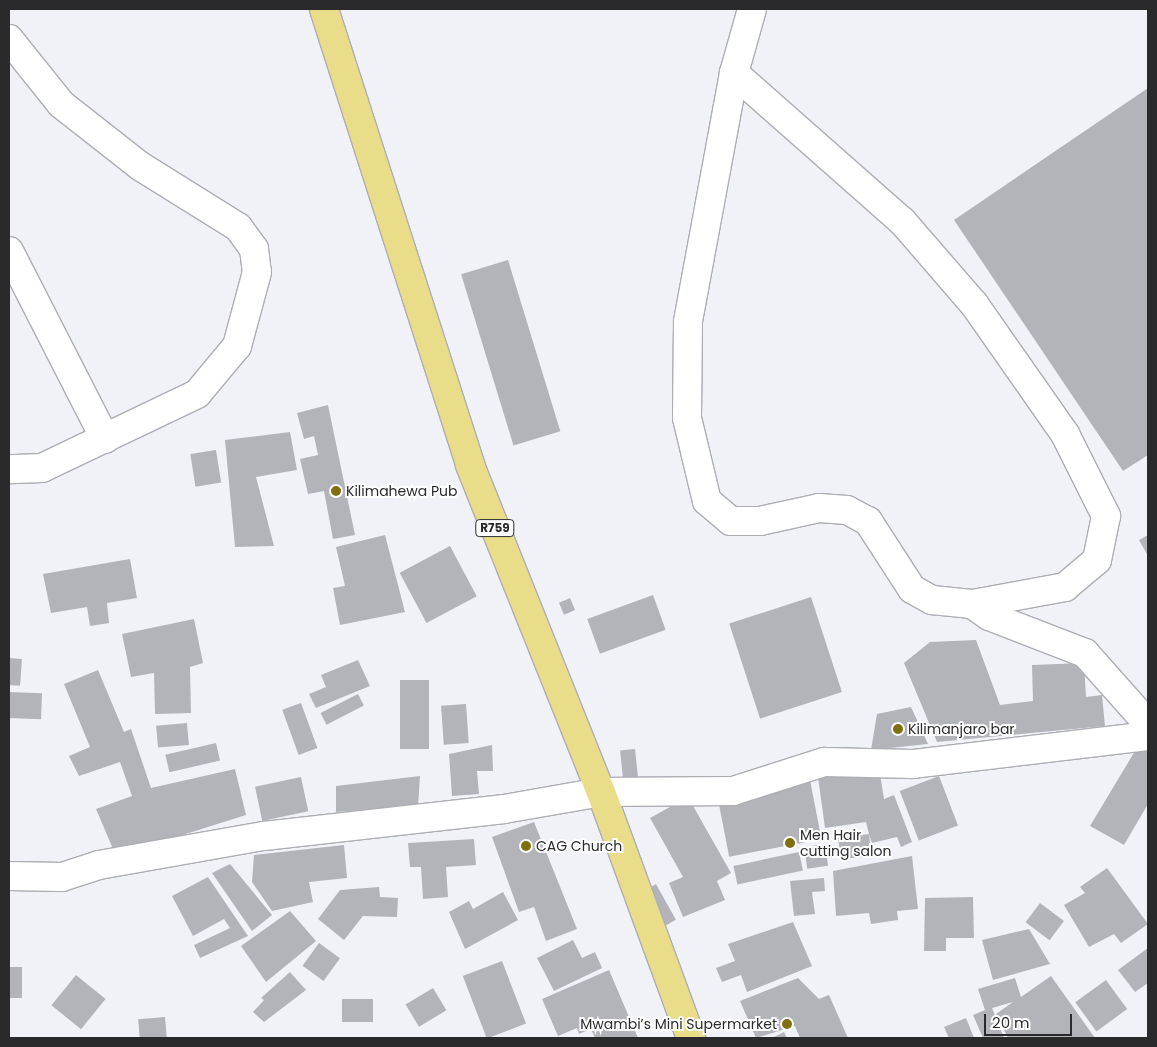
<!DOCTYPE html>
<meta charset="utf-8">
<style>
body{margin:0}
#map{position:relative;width:1157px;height:1047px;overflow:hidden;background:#f1f1f8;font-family:Poppins,sans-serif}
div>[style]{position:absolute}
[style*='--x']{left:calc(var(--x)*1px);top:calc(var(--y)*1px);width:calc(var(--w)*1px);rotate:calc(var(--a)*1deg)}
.building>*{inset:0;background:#b3b3ba;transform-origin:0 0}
.roads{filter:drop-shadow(1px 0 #adadb4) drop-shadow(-1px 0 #adadb4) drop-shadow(0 1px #adadb4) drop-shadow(0 -1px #adadb4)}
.minor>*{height:28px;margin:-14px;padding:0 14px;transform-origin:14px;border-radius:14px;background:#fff}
.primary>*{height:28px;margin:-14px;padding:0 14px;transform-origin:14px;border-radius:14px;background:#eadd89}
.dots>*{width:14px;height:14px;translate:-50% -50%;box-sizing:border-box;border:2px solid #fff;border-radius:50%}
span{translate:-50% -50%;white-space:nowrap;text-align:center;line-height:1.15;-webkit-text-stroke:4px #fff;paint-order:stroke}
.shield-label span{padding:1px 4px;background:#fff;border:1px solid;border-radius:4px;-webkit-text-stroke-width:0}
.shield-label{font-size:12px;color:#2a2a2d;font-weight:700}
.poi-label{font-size:14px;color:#2a2a2d}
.left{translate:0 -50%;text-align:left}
.right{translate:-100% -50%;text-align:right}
.frame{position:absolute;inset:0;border:10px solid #2a2a2d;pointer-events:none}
.scale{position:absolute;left:984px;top:1014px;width:88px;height:22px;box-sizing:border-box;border:2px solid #2a2a2d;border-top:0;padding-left:6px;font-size:15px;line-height:18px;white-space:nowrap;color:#2a2a2d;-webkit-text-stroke:4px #fff;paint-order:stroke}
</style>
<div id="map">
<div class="building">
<i style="clip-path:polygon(1148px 88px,1148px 455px,1123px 471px,954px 220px)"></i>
<i style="left:508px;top:260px;width:179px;height:49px;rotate:73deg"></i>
<i style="clip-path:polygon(328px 405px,355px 535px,333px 539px,324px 491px,308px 494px,300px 459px,318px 455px,314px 436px,304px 439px,297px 413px)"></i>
<i style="clip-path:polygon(290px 432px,297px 470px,256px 477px,274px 546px,235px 547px,225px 440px)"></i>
<i style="left:216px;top:450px;width:33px;height:26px;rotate:81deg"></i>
<i style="clip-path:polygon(385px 535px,405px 612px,340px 625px,333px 588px,345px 586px,336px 547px)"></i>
<i style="clip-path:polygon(1148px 535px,1148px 556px,1139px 540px)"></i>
<i style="left:450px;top:546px;width:57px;height:57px;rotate:62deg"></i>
<i style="clip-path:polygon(130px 559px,137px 598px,107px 603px,109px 623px,90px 626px,87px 607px,51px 613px,43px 574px)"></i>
<i style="left:653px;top:595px;width:37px;height:70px;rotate:70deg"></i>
<i style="left:811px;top:597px;width:100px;height:86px;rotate:72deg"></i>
<i style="left:570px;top:598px;width:13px;height:12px;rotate:67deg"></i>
<i style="clip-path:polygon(194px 619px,203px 663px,190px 667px,191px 713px,155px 714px,154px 673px,131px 677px,122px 634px)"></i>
<i style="clip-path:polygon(976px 640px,1000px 705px,1033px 701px,1032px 665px,1084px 663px,1086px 697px,1102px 695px,1105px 726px,937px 742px,904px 663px,930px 642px)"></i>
<i style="left:9px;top:658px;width:13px;height:27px;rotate:4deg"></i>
<i style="clip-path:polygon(358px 660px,370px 686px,316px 708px,309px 694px,326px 687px,321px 675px)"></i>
<i style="clip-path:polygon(98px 670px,124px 732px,131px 729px,151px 788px,235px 769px,246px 815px,116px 856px,96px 809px,132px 796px,120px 762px,79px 776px,69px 756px,90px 747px,64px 684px)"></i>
<i style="left:400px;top:680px;width:29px;height:69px"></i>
<i style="left:9px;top:692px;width:33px;height:26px;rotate:2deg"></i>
<i style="left:358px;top:694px;width:13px;height:42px;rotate:63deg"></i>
<i style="left:301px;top:703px;width:48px;height:20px;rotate:70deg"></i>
<i style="left:466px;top:704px;width:39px;height:25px;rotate:86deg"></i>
<i style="clip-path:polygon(911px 707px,928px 744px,871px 750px,877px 714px)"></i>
<i style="left:187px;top:723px;width:22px;height:31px;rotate:85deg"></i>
<i style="clip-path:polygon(1141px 741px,1148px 745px,1148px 804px,1124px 845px,1090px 826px)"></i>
<i style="left:216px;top:743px;width:18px;height:52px;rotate:77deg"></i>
<i style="clip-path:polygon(492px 745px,493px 771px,477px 771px,479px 794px,452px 796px,449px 754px)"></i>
<i style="left:635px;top:749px;width:29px;height:15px;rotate:84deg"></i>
<i style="clip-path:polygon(879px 768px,884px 799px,894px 795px,912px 842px,901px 847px,897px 837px,872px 843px,869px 835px,872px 856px,841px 859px,838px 838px,869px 834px,866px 822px,825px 828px,818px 777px)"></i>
<i style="clip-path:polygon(420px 776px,418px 806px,336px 812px,336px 786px)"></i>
<i style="left:939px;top:776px;width:53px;height:42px;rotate:69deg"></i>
<i style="left:301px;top:777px;width:35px;height:47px;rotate:78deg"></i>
<i style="left:810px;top:780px;width:60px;height:94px;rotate:79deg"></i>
<i style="clip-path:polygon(688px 797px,731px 873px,717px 881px,725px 900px,683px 917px,669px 883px,683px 877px,650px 818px)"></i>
<i style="clip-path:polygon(534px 822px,577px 929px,546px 941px,534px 907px,519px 912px,492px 837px)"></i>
<i style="clip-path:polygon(474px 839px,476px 865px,446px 867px,448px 897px,423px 899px,421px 867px,410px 867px,408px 843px)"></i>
<i style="left:825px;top:844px;width:22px;height:21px;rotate:82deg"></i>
<i style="clip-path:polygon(344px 845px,347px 878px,309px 882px,313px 902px,272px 911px,252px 882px,254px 855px)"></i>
<i style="left:799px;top:852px;width:19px;height:67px;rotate:78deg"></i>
<i style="clip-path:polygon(912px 856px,918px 909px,897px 911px,898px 920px,871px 924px,869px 913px,836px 916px,833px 871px)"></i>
<i style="clip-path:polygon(230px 864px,272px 915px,252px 931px,212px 873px)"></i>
<i style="clip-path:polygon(1107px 868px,1148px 924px,1121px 943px,1114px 934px,1089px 947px,1064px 905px,1085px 893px,1080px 887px)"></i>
<i style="clip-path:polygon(208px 877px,248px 936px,200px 958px,194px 945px,230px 928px,224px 919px,193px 936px,172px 896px)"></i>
<i style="clip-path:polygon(824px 878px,825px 891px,812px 892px,815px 914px,794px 916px,790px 881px)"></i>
<i style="left:656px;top:884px;width:41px;height:11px;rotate:61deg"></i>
<i style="clip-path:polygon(379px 887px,380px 897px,398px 898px,397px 917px,363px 916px,344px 940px,318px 919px,340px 890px)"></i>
<i style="clip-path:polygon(503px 892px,518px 920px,465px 949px,449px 912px,469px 901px,473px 909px)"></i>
<i style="clip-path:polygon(973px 897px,974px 938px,946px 938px,946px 951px,924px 951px,925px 898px)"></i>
<i style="left:1040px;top:903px;width:30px;height:24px;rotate:37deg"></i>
<i style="clip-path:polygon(290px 911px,316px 941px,266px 982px,241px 946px)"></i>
<i style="clip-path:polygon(793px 922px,812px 966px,747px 992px,741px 975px,722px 982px,716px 968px,735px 961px,728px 944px)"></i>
<i style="clip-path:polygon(1029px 929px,1050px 964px,993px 980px,982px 940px)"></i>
<i style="clip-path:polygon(573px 940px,582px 958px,595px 952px,602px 968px,554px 991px,537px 958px)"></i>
<i style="left:319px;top:943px;width:26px;height:28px;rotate:36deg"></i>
<i style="clip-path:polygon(1148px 948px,1148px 983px,1135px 992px,1118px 970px)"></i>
<i style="left:502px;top:961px;width:67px;height:42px;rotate:69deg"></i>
<i style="left:9px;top:967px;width:13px;height:31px"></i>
<i style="clip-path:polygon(609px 970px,638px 1038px,595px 1038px,591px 1029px,579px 1034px,577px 1028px,558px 1036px,542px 999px)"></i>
<i style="clip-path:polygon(290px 972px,306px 990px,264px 1022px,253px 1012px,264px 1000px,261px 998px)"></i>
<i style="left:76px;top:975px;width:38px;height:39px;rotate:39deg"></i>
<i style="clip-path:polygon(1051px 976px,1095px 1038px,1008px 1038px,996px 1014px,1013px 1002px,992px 1008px,1004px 1038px,983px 1038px,973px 1015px,985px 1010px,978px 989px,1015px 978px,1021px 997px)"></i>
<i style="clip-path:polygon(798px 978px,819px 999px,829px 995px,848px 1038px,800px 1038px,795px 1026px,756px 1038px,740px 1001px)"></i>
<i style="left:1106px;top:980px;width:36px;height:38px;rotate:54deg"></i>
<i style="left:433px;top:988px;width:26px;height:32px;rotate:59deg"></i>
<i style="left:342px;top:999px;width:31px;height:23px"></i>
<i style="left:165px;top:1017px;width:21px;height:27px;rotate:85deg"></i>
<i style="clip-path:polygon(966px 1018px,974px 1038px,949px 1038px,944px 1027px)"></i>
<i style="clip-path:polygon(784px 1032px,787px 1038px,772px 1038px)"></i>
</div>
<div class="roads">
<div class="minor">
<i style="--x:752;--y:9;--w:66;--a:105.7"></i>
<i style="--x:734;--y:73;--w:253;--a:100.5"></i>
<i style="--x:688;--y:322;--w:96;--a:90.6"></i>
<i style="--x:687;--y:418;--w:85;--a:76.5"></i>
<i style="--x:707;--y:501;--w:31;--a:40"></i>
<i style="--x:731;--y:521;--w:29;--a:0"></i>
<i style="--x:760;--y:521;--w:60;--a:-12.4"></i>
<i style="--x:819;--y:508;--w:28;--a:4"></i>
<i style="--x:847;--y:510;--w:24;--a:28"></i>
<i style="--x:868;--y:521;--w:81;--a:57.1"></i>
<i style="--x:912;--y:589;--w:23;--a:29"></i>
<i style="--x:932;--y:600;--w:40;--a:5.7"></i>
<i style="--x:972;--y:604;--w:21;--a:35"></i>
<i style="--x:989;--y:616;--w:103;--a:21.1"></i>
<i style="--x:1085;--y:653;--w:95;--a:48.4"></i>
<i style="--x:9;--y:39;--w:83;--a:51.3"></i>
<i style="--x:61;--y:104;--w:100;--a:38.1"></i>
<i style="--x:140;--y:166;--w:115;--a:31.9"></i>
<i style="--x:238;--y:227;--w:27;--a:54"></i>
<i style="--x:254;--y:249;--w:23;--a:83"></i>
<i style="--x:257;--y:272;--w:77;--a:105.1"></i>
<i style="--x:237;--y:346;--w:62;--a:129.8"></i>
<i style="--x:197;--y:394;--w:172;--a:154.5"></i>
<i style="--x:42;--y:468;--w:33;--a:178"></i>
<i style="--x:734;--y:73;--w:224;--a:41.4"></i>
<i style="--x:902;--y:221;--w:110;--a:49.1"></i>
<i style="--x:974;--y:304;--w:159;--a:55"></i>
<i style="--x:1065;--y:434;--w:92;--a:63.4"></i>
<i style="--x:1106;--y:516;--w:45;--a:101.6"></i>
<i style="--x:1097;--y:560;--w:42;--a:139.8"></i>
<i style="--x:1065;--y:587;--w:95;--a:169.6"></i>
<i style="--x:9;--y:251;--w:211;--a:62.9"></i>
<i style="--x:9;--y:876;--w:53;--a:1.1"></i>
<i style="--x:62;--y:877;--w:39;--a:-18"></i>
<i style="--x:99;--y:865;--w:168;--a:-10"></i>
<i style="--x:264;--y:836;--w:242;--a:-6.4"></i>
<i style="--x:504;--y:809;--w:98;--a:-9.9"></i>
<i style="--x:601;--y:792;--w:132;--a:-0.4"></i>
<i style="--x:733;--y:791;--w:96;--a:-17.7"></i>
<i style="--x:824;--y:762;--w:89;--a:1.3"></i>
<i style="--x:913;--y:764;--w:237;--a:-6.8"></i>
</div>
<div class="primary">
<i style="--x:324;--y:9;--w:479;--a:72.2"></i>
<i style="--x:470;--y:465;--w:352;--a:68.2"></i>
<i style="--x:601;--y:792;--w:262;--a:69.9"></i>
</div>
</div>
<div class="dots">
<i style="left:336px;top:491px;background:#7e700e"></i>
<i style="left:898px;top:729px;background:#7e700e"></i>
<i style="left:790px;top:843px;background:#7e700e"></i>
<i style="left:526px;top:846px;background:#7e700e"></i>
<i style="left:787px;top:1024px;background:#7e700e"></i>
</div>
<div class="shield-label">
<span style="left:495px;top:528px">R759</span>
</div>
<div class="poi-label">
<span class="left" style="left:346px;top:491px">Kilimahewa Pub</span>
<span class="left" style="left:908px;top:729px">Kilimanjaro bar</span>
<span class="left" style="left:800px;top:843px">Men Hair<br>cutting salon</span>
<span class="left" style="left:536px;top:846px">CAG Church</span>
<span class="right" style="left:777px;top:1024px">Mwambi’s Mini Supermarket</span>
</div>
<div class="frame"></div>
<div class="scale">20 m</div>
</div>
